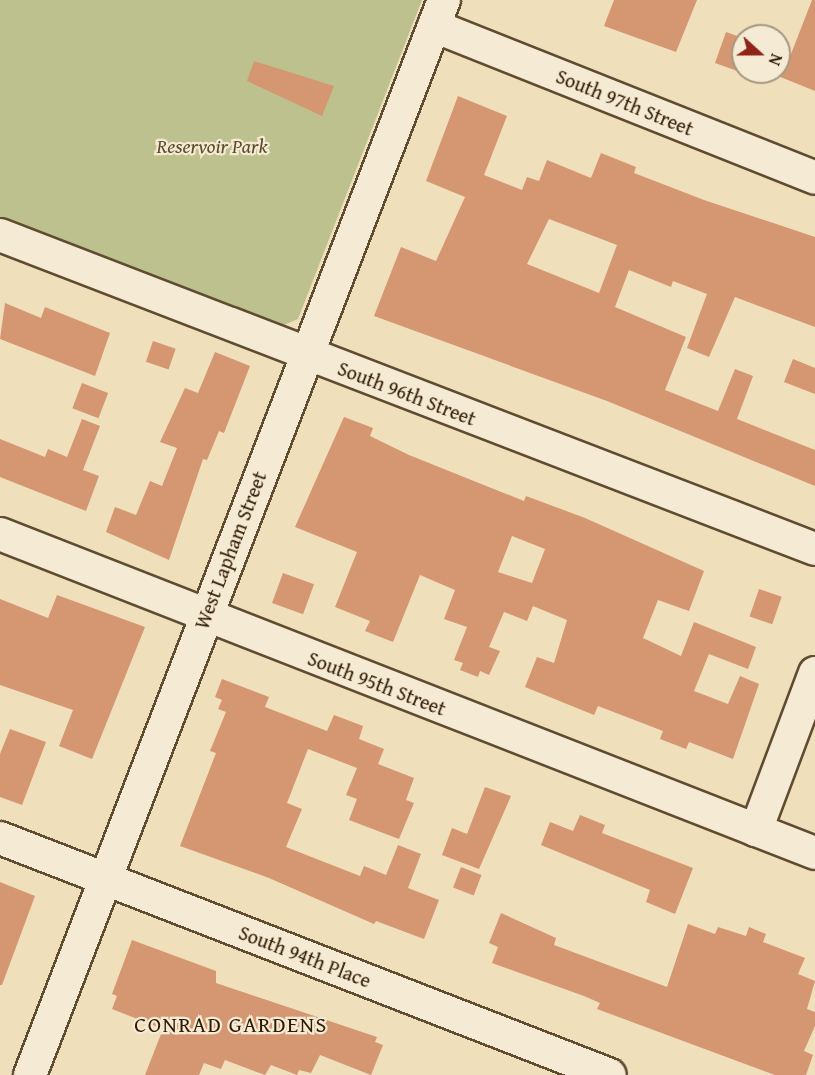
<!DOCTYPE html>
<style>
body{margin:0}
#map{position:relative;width:815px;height:1075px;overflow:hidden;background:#f0dfbb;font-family:"Gentium Book Plus",serif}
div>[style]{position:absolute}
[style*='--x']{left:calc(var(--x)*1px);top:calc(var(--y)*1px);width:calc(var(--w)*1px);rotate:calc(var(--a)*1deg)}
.green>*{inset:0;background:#bdc18d}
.building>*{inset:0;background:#d59672;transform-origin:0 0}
.roads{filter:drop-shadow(2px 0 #5f4c31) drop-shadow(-2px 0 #5f4c31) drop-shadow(0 2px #5f4c31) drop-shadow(0 -2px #5f4c31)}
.minor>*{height:32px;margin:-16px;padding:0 16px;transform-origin:16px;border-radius:16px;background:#f5ead3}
span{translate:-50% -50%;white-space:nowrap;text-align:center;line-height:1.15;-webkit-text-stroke:4.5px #f5ead3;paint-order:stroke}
.street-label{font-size:20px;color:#2f1b03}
.park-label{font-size:20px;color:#5a4d2c;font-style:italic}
.quarter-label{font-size:22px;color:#2f1b03;letter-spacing:1.5px}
.north{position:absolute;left:731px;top:24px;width:60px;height:60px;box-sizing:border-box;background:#f5ead3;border:2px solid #a69780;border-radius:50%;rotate:111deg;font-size:16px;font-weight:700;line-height:24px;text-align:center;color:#2f1b03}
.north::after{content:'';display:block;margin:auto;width:21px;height:27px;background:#8f2418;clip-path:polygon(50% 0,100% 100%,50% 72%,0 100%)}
</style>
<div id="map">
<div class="green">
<i style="clip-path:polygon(0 0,422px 0,298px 319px,284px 325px,271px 323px,0 218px)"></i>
</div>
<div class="building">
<i style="clip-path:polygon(614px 0,697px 0,676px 52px,604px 26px)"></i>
<i style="clip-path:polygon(812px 0,815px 0,815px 91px,773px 74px,779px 72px,782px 51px,791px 54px)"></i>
<i style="clip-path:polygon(726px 32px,743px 38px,743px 73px,715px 63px)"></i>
<i style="clip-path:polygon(254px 61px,334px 86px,322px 116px,247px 81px)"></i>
<i style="clip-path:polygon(evenodd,458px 96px,507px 116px,484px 175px,522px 190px,527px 177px,539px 181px,547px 160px,591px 178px,601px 153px,636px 167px,634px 173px,704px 200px,815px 237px,815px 327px,735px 297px,709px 357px,687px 348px,707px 294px,673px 281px,671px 287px,629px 270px,615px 307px,686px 337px,665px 390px,718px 411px,735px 369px,753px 376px,737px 419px,815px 450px,815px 486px,607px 401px,374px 316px,401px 247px,436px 261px,465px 197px,426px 181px,458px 96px,549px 219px,617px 245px,599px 293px,527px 264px,549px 219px)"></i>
<i style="clip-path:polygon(5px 303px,41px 318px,45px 307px,110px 333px,95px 376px,0 339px)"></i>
<i style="left:153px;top:341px;width:24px;height:22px;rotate:19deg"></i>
<i style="clip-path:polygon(215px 352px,250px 366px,224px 433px,219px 431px,207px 460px,203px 459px,169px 560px,106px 532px,115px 507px,136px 515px,150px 481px,162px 486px,177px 448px,160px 442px,185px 388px,198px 393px)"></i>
<i style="clip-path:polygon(793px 359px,815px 368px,815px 394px,784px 382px)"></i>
<i style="left:82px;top:383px;width:28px;height:27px;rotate:21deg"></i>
<i style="clip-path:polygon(evenodd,344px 417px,373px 428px,370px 436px,409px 455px,524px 501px,526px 496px,585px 518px,704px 571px,689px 611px,658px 600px,643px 638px,681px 656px,694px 622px,756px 647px,748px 669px,709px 654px,694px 691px,728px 704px,740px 676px,759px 684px,733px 759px,689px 742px,686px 749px,660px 739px,663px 731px,598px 706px,594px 715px,525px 687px,537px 657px,554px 663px,567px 620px,533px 606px,527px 621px,504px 612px,489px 647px,500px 651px,489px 675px,480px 671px,478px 677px,460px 670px,463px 663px,454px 660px,467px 627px,444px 619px,455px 590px,420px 575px,393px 642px,365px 631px,370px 621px,335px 607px,357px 552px,295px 527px,344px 417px,512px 536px,545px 549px,532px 583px,498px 572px,512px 536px)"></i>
<i style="clip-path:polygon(82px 419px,100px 426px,83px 470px,99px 476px,86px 511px,0 477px,0 439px,45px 457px,48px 449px,67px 457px)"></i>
<i style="left:283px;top:573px;width:33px;height:32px;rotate:20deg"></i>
<i style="left:759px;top:589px;width:24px;height:29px;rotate:19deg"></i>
<i style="clip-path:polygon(57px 595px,145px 627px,92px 759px,59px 746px,73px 710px,0 685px,0 599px,48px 618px)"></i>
<i style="clip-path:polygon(222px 679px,269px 697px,265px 707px,327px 731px,334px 715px,363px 726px,359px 739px,384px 749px,378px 764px,414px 778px,406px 800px,414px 803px,399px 839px,349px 820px,357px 799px,346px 795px,357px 768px,308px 749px,287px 803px,302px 809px,286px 847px,360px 876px,364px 866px,386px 875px,398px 845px,421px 854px,408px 888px,439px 900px,424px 939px,376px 921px,374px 924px,269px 878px,180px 846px,216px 753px,210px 751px,226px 712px,218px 709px,222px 700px,215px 697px)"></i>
<i style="clip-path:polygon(10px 729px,46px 742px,22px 805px,0 797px,0 754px)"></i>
<i style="clip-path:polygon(485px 787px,511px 796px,479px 869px,442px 855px,452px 828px,467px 834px)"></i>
<i style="clip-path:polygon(580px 815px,605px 825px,602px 833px,693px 868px,675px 914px,646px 902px,650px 890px,541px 845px,550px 822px,573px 831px)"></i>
<i style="left:461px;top:867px;width:22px;height:22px;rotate:21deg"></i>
<i style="clip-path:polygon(0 882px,35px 896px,2px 985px,0 985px)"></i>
<i style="clip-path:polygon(501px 913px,556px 938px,554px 945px,667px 987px,688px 924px,715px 934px,718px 927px,746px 936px,749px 927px,766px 934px,763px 942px,805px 958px,798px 974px,815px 981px,807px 1009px,815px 1012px,815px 1026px,804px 1051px,813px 1055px,806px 1075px,775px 1075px,597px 1009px,600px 1003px,584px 996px,492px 963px,498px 947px,489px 943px)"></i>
<i style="clip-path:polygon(132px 940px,216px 971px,216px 983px,377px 1037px,375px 1042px,383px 1045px,371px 1075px,320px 1055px,311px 1073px,299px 1070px,297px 1075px,271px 1065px,265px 1075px,225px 1060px,221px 1069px,204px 1063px,199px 1075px,145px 1075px,163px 1029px,112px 1009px,117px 996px,112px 994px)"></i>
</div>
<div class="roads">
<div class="minor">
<i style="--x:434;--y:26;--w:410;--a:21.7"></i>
<i style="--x:0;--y:235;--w:873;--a:21.07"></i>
<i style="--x:0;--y:534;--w:812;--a:21.38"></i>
<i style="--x:815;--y:673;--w:168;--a:110.6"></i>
<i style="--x:756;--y:830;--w:63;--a:21.3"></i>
<i style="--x:0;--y:838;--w:654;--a:21.23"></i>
<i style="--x:30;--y:1075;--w:1152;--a:-68.94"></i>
</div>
</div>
<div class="street-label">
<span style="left:625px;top:102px;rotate:22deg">South 97th Street</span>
<span style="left:407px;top:393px;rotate:21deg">South 96th Street</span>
<span style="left:230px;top:550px;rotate:-69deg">West Lapham Street</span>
<span style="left:377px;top:683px;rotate:21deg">South 95th Street</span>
<span style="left:305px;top:956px;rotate:21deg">South 94th Place</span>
</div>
<div class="park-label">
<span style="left:212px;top:145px">Reservoir Park</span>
</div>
<div class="quarter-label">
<span style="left:231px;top:1025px">CONRAD GARDENS</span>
</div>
<div class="north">N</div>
</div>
